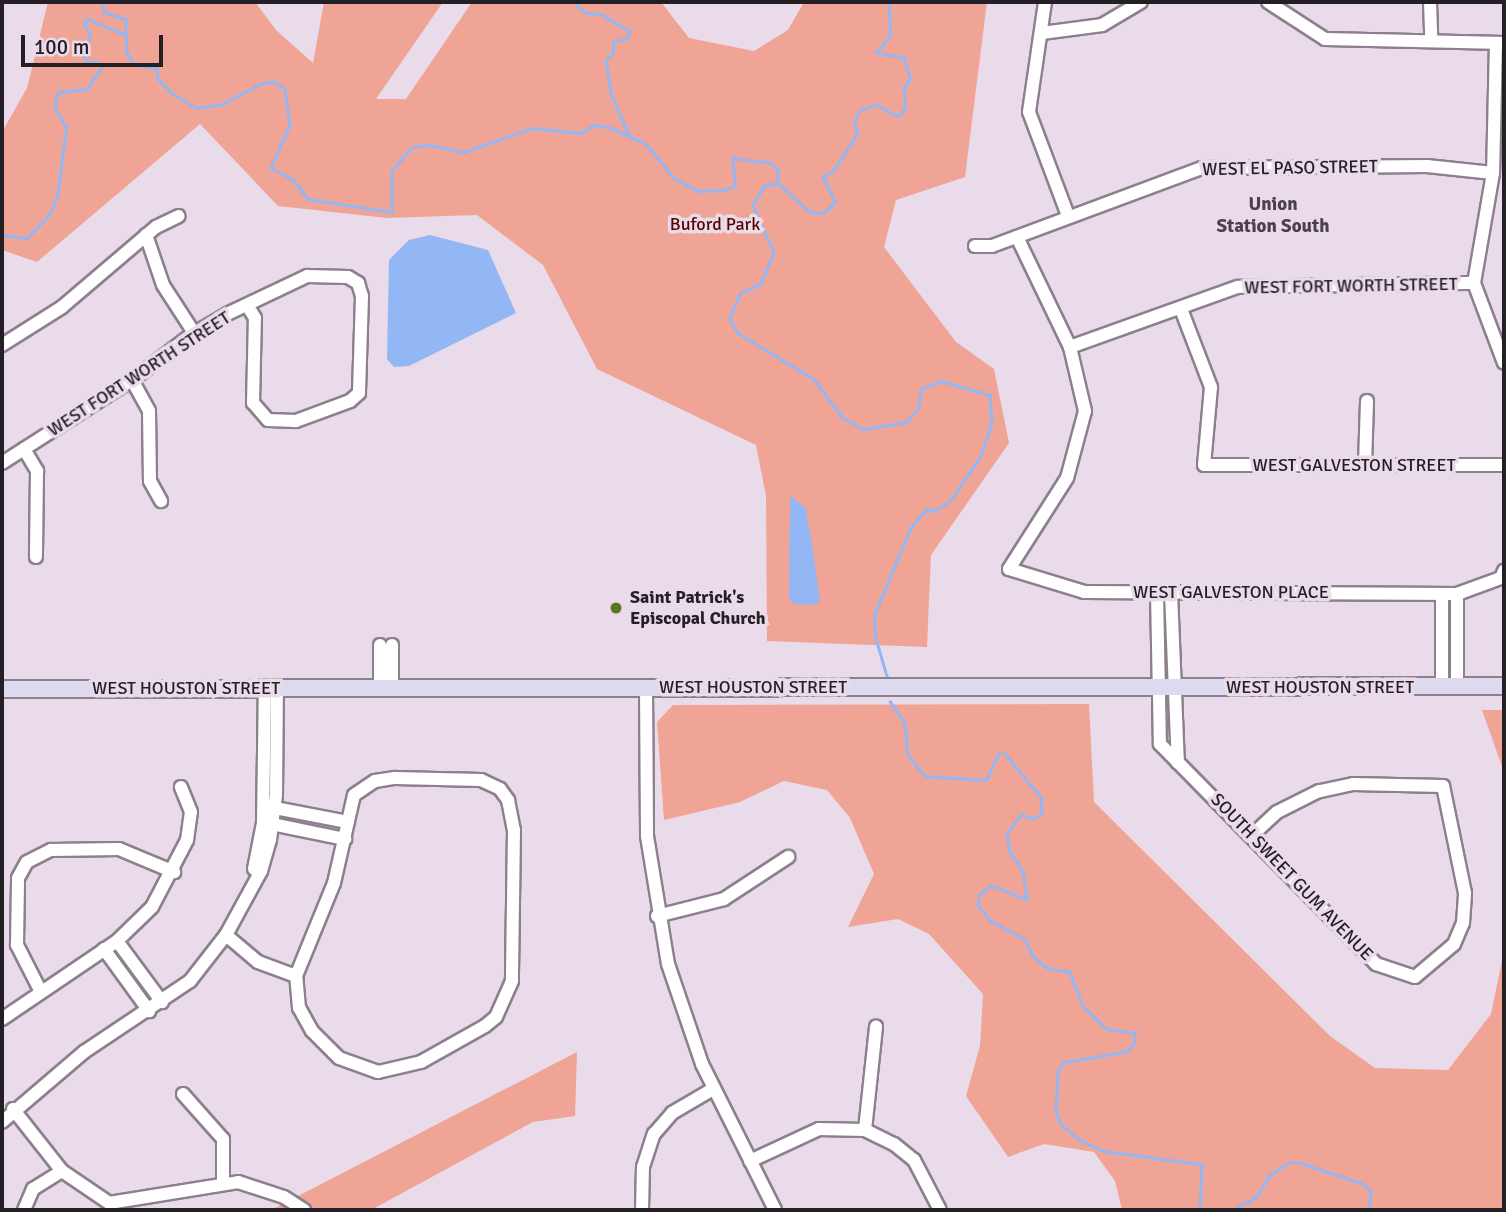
<!DOCTYPE html>
<style>
body{margin:0}
#map{position:relative;width:1506px;height:1212px;overflow:hidden;background:#e9dbe9;font-family:Signika,sans-serif}
div>[style]{position:absolute}
[style*='--x']{left:calc(var(--x)*1px);top:calc(var(--y)*1px);width:calc(var(--w)*1px);rotate:calc(var(--a)*1deg)}
.green>*{inset:0;background:#f0a496}
.water>*{inset:0;background:#92b7f4}
.stream>*{height:2.5px;margin:-1.25px;padding:0 1.25px;transform-origin:1.25px;border-radius:1.25px;background:#92b7f4}
.roads{filter:drop-shadow(2px 0 #8d808e) drop-shadow(-2px 0 #8d808e) drop-shadow(0 2px #8d808e) drop-shadow(0 -2px #8d808e)}
.street>*{height:12px;margin:-6px;padding:0 6px;transform-origin:6px;border-radius:6px;background:#fff}
.secondary>*{height:16px;margin:-8px;padding:0 8px;transform-origin:8px;border-radius:8px;background:#ddd9ee}
.dots>*{width:19px;height:19px;translate:-50% -50%;box-sizing:border-box;border:4px solid #e9dbe9;border-radius:50%}
span{translate:-50% -50%;white-space:nowrap;text-align:center;line-height:1.15;-webkit-text-stroke:7px #e9dbe9;paint-order:stroke}
.street-label{font-size:18px;color:#241f24}
.park-label{font-size:18px;color:#570000}
.poi-label{font-size:18px;color:#241f24;font-weight:700}
.left{translate:0 -50%;text-align:left}
.neighbourhood-label{font-size:19px;color:#4c404c;font-weight:700}
.frame{position:absolute;inset:0;border:4px solid #241f24;pointer-events:none}
.scale{position:absolute;left:21px;top:35px;width:142px;height:32px;box-sizing:border-box;border:4px solid #241f24;border-top:0;padding-left:9px;font-size:21px;line-height:24px;white-space:nowrap;color:#241f24;-webkit-text-stroke:5px #e9dbe9;paint-order:stroke}
</style>
<div id="map">
<div class="green">
<i style="clip-path:polygon(48px 2px,255px 2px,276px 30px,313px 63px,324px 2px,443px 2px,376px 99px,406px 99px,472px 2px,661px 2px,689px 38px,754px 51px,788px 30px,804px 2px,987px 2px,965px 177px,896px 200px,884px 247px,956px 342px,994px 369px,1009px 443px,931px 555px,927px 647px,767px 641px,766px 496px,756px 445px,597px 369px,543px 265px,477px 215px,387px 218px,278px 206px,200px 124px,37px 262px,2px 250px,2px 132px,27px 88px)"></i>
<i style="clip-path:polygon(1089px 704px,1094px 802px,1330px 1036px,1375px 1068px,1448px 1070px,1491px 1014px,1504px 951px,1504px 1210px,1122px 1210px,1115px 1181px,1094px 1152px,1044px 1144px,1008px 1157px,966px 1096px,980px 1046px,983px 994px,929px 934px,898px 919px,848px 927px,874px 874px,850px 818px,827px 790px,784px 781px,740px 802px,664px 820px,657px 722px,673px 705px)"></i>
<i style="clip-path:polygon(1482px 710px,1504px 710px,1504px 772px)"></i>
<i style="clip-path:polygon(577px 1052px,575px 1116px,533px 1122px,371px 1210px,271px 1210px)"></i>
</div>
<div class="water">
<i style="clip-path:polygon(430px 235px,488px 250px,516px 313px,409px 366px,394px 367px,387px 359px,389px 260px,409px 240px)"></i>
<i style="clip-path:polygon(790px 496px,805px 507px,811px 537px,820px 601px,812px 605px,793px 604px,789px 597px)"></i>
</div>
<div class="stream">
<i style="--x:103;--y:2;--w:10;--a:84"></i>
<i style="--x:104;--y:12;--w:23;--a:18"></i>
<i style="--x:126;--y:19;--w:15;--a:90"></i>
<i style="--x:575;--y:2;--w:13;--a:48"></i>
<i style="--x:584;--y:12;--w:19;--a:9"></i>
<i style="--x:603;--y:15;--w:31;--a:31"></i>
<i style="--x:630;--y:31;--w:9;--a:111"></i>
<i style="--x:627;--y:39;--w:13;--a:167"></i>
<i style="--x:614;--y:42;--w:12;--a:95"></i>
<i style="--x:613;--y:54;--w:9;--a:139"></i>
<i style="--x:606;--y:60;--w:33;--a:81"></i>
<i style="--x:611;--y:93;--w:46;--a:66.8"></i>
<i style="--x:778;--y:183;--w:43;--a:42.2"></i>
<i style="--x:810;--y:212;--w:14;--a:4"></i>
<i style="--x:824;--y:213;--w:16;--a:-45"></i>
<i style="--x:835;--y:202;--w:28;--a:-116"></i>
<i style="--x:823;--y:177;--w:12;--a:-31"></i>
<i style="--x:833;--y:171;--w:44;--a:-57"></i>
<i style="--x:857;--y:134;--w:12;--a:-104"></i>
<i style="--x:854;--y:122;--w:12;--a:-66"></i>
<i style="--x:859;--y:111;--w:18;--a:-22"></i>
<i style="--x:876;--y:104;--w:25;--a:29"></i>
<i style="--x:898;--y:116;--w:11;--a:-49"></i>
<i style="--x:905;--y:108;--w:21;--a:-93"></i>
<i style="--x:904;--y:87;--w:10;--a:-53"></i>
<i style="--x:910;--y:79;--w:22;--a:-106"></i>
<i style="--x:904;--y:58;--w:28;--a:-170"></i>
<i style="--x:876;--y:53;--w:22;--a:-51"></i>
<i style="--x:890;--y:36;--w:34;--a:-92"></i>
<i style="--x:2;--y:235;--w:25;--a:7"></i>
<i style="--x:27;--y:238;--w:32;--a:-46"></i>
<i style="--x:49;--y:215;--w:19;--a:-65"></i>
<i style="--x:57;--y:198;--w:71;--a:-82.7"></i>
<i style="--x:66;--y:128;--w:24;--a:-120"></i>
<i style="--x:54;--y:107;--w:16;--a:-75"></i>
<i style="--x:58;--y:92;--w:29;--a:-6"></i>
<i style="--x:87;--y:89;--w:27;--a:-56"></i>
<i style="--x:102;--y:67;--w:8;--a:-140"></i>
<i style="--x:96;--y:62;--w:8;--a:166"></i>
<i style="--x:88;--y:64;--w:10;--a:-119"></i>
<i style="--x:83;--y:55;--w:20;--a:-70"></i>
<i style="--x:90;--y:36;--w:14;--a:-115"></i>
<i style="--x:84;--y:23;--w:6;--a:-45"></i>
<i style="--x:88;--y:19;--w:41;--a:22.8"></i>
<i style="--x:126;--y:35;--w:18;--a:87"></i>
<i style="--x:127;--y:53;--w:14;--a:56"></i>
<i style="--x:135;--y:65;--w:22;--a:8"></i>
<i style="--x:157;--y:68;--w:11;--a:85"></i>
<i style="--x:158;--y:79;--w:21;--a:45"></i>
<i style="--x:173;--y:94;--w:28;--a:30"></i>
<i style="--x:197;--y:108;--w:25;--a:-9"></i>
<i style="--x:222;--y:104;--w:45;--a:-27.7"></i>
<i style="--x:262;--y:83;--w:14;--a:-4"></i>
<i style="--x:276;--y:82;--w:11;--a:38"></i>
<i style="--x:285;--y:89;--w:36;--a:82"></i>
<i style="--x:290;--y:125;--w:47;--a:113.8"></i>
<i style="--x:271;--y:168;--w:25;--a:27"></i>
<i style="--x:293;--y:179;--w:25;--a:53"></i>
<i style="--x:308;--y:199;--w:85;--a:8.8"></i>
<i style="--x:392;--y:212;--w:42;--a:-90"></i>
<i style="--x:392;--y:170;--w:30;--a:-49"></i>
<i style="--x:412;--y:147;--w:18;--a:-6"></i>
<i style="--x:430;--y:145;--w:35;--a:12"></i>
<i style="--x:464;--y:152;--w:72;--a:-19.4"></i>
<i style="--x:532;--y:128;--w:48;--a:5.9"></i>
<i style="--x:580;--y:133;--w:16;--a:-30"></i>
<i style="--x:594;--y:125;--w:15;--a:8"></i>
<i style="--x:609;--y:127;--w:41;--a:24.7"></i>
<i style="--x:646;--y:144;--w:44;--a:50.5"></i>
<i style="--x:674;--y:178;--w:27;--a:28"></i>
<i style="--x:698;--y:191;--w:28;--a:-2"></i>
<i style="--x:726;--y:190;--w:10;--a:-29"></i>
<i style="--x:735;--y:185;--w:27;--a:-96"></i>
<i style="--x:732;--y:158;--w:39;--a:7"></i>
<i style="--x:771;--y:163;--w:10;--a:45"></i>
<i style="--x:778;--y:170;--w:13;--a:90"></i>
<i style="--x:778;--y:183;--w:15;--a:164"></i>
<i style="--x:764;--y:187;--w:21;--a:121"></i>
<i style="--x:753;--y:205;--w:52;--a:66.4"></i>
<i style="--x:774;--y:253;--w:34;--a:113"></i>
<i style="--x:761;--y:284;--w:23;--a:155"></i>
<i style="--x:740;--y:294;--w:27;--a:112"></i>
<i style="--x:730;--y:319;--w:16;--a:60"></i>
<i style="--x:738;--y:333;--w:89;--a:31.2"></i>
<i style="--x:814;--y:379;--w:49;--a:53.4"></i>
<i style="--x:843;--y:418;--w:24;--a:28"></i>
<i style="--x:864;--y:429;--w:43;--a:-9.5"></i>
<i style="--x:906;--y:422;--w:18;--a:-49"></i>
<i style="--x:918;--y:408;--w:19;--a:-81"></i>
<i style="--x:921;--y:389;--w:22;--a:-22"></i>
<i style="--x:941;--y:381;--w:51;--a:15.9"></i>
<i style="--x:990;--y:395;--w:28;--a:86"></i>
<i style="--x:992;--y:423;--w:35;--a:108"></i>
<i style="--x:981;--y:456;--w:55;--a:124"></i>
<i style="--x:950;--y:502;--w:20;--a:150"></i>
<i style="--x:933;--y:512;--w:6;--a:-149"></i>
<i style="--x:928;--y:509;--w:25;--a:132"></i>
<i style="--x:911;--y:528;--w:93;--a:112.7"></i>
<i style="--x:875;--y:614;--w:21;--a:90"></i>
<i style="--x:875;--y:635;--w:43;--a:73.7"></i>
<i style="--x:890;--y:701;--w:27;--a:56"></i>
<i style="--x:905;--y:723;--w:32;--a:85"></i>
<i style="--x:908;--y:755;--w:27;--a:51"></i>
<i style="--x:925;--y:776;--w:61;--a:3.8"></i>
<i style="--x:986;--y:780;--w:29;--a:-65"></i>
<i style="--x:998;--y:754;--w:7;--a:0"></i>
<i style="--x:1005;--y:754;--w:56;--a:50.1"></i>
<i style="--x:1041;--y:797;--w:17;--a:87"></i>
<i style="--x:1042;--y:814;--w:10;--a:151"></i>
<i style="--x:1033;--y:819;--w:13;--a:-162"></i>
<i style="--x:1021;--y:815;--w:24;--a:126"></i>
<i style="--x:1007;--y:834;--w:18;--a:81"></i>
<i style="--x:1010;--y:852;--w:23;--a:56"></i>
<i style="--x:1023;--y:871;--w:29;--a:82"></i>
<i style="--x:1027;--y:900;--w:38;--a:-158"></i>
<i style="--x:992;--y:886;--w:14;--a:146"></i>
<i style="--x:980;--y:894;--w:11;--a:100"></i>
<i style="--x:978;--y:905;--w:22;--a:51"></i>
<i style="--x:992;--y:922;--w:36;--a:27"></i>
<i style="--x:1024;--y:938;--w:20;--a:63"></i>
<i style="--x:1033;--y:956;--w:18;--a:41"></i>
<i style="--x:1047;--y:968;--w:23;--a:10"></i>
<i style="--x:1070;--y:972;--w:36;--a:69"></i>
<i style="--x:1083;--y:1006;--w:33;--a:44"></i>
<i style="--x:1107;--y:1029;--w:28;--a:8"></i>
<i style="--x:1135;--y:1033;--w:11;--a:90"></i>
<i style="--x:1135;--y:1044;--w:12;--a:138"></i>
<i style="--x:1126;--y:1052;--w:64;--a:170.1"></i>
<i style="--x:1063;--y:1063;--w:10;--a:119"></i>
<i style="--x:1058;--y:1072;--w:40;--a:92.9"></i>
<i style="--x:1056;--y:1112;--w:13;--a:67"></i>
<i style="--x:1061;--y:1124;--w:23;--a:41"></i>
<i style="--x:1078;--y:1139;--w:29;--a:25"></i>
<i style="--x:1104;--y:1151;--w:99;--a:7.6"></i>
<i style="--x:1202;--y:1164;--w:46;--a:92.5"></i>
<i style="--x:1232;--y:1210;--w:27;--a:-28"></i>
<i style="--x:1256;--y:1197;--w:26;--a:-58"></i>
<i style="--x:1270;--y:1175;--w:22;--a:-34"></i>
<i style="--x:1288;--y:1163;--w:13;--a:0"></i>
<i style="--x:1301;--y:1163;--w:66;--a:18.4"></i>
<i style="--x:1364;--y:1184;--w:10;--a:45"></i>
<i style="--x:1371;--y:1191;--w:19;--a:96"></i>
</div>
<div class="roads">
<div class="street">
<i style="--x:1045;--y:2;--w:111;--a:98.3"></i>
<i style="--x:1029;--y:112;--w:111;--a:69.4"></i>
<i style="--x:1268;--y:2;--w:68;--a:33"></i>
<i style="--x:1325;--y:39;--w:179;--a:1.3"></i>
<i style="--x:1430;--y:2;--w:38;--a:88"></i>
<i style="--x:1042;--y:33;--w:61;--a:-7.6"></i>
<i style="--x:1102;--y:25;--w:45;--a:-30.5"></i>
<i style="--x:1496;--y:43;--w:130;--a:91.3"></i>
<i style="--x:1493;--y:173;--w:112;--a:99.8"></i>
<i style="--x:1474;--y:283;--w:85;--a:69.4"></i>
<i style="--x:146;--y:235;--w:53;--a:71.2"></i>
<i style="--x:163;--y:285;--w:57;--a:57.1"></i>
<i style="--x:1017;--y:237;--w:122;--a:64.3"></i>
<i style="--x:1070;--y:347;--w:66;--a:76.8"></i>
<i style="--x:1085;--y:411;--w:69;--a:105"></i>
<i style="--x:1067;--y:478;--w:108;--a:122.5"></i>
<i style="--x:1009;--y:569;--w:78;--a:17"></i>
<i style="--x:1084;--y:592;--w:373;--a:0.3"></i>
<i style="--x:1457;--y:594;--w:47;--a:-20"></i>
<i style="--x:1501;--y:578;--w:8;--a:-67"></i>
<i style="--x:975;--y:246;--w:17;--a:0"></i>
<i style="--x:992;--y:246;--w:224;--a:-20.4"></i>
<i style="--x:1202;--y:168;--w:225;--a:-0.5"></i>
<i style="--x:1427;--y:166;--w:66;--a:6.1"></i>
<i style="--x:1181;--y:309;--w:84;--a:69"></i>
<i style="--x:1211;--y:387;--w:78;--a:95.1"></i>
<i style="--x:1204;--y:465;--w:300;--a:0"></i>
<i style="--x:2;--y:345;--w:71;--a:-32.3"></i>
<i style="--x:62;--y:307;--w:123;--a:-40.4"></i>
<i style="--x:156;--y:227;--w:25;--a:-26"></i>
<i style="--x:1070;--y:347;--w:178;--a:-19.7"></i>
<i style="--x:1238;--y:287;--w:236;--a:-1"></i>
<i style="--x:132;--y:380;--w:35;--a:61"></i>
<i style="--x:149;--y:411;--w:70;--a:89.2"></i>
<i style="--x:150;--y:481;--w:23;--a:61"></i>
<i style="--x:24;--y:449;--w:26;--a:59"></i>
<i style="--x:37;--y:471;--w:86;--a:90.7"></i>
<i style="--x:2;--y:463;--w:154;--a:-32.6"></i>
<i style="--x:132;--y:380;--w:73;--a:-37.2"></i>
<i style="--x:190;--y:336;--w:43;--a:-30.7"></i>
<i style="--x:227;--y:314;--w:89;--a:-25.4"></i>
<i style="--x:307;--y:276;--w:41;--a:1.4"></i>
<i style="--x:348;--y:277;--w:12;--a:31"></i>
<i style="--x:358;--y:283;--w:14;--a:73"></i>
<i style="--x:362;--y:296;--w:97;--a:91.8"></i>
<i style="--x:359;--y:393;--w:12;--a:138"></i>
<i style="--x:350;--y:401;--w:58;--a:159.7"></i>
<i style="--x:296;--y:421;--w:28;--a:-178"></i>
<i style="--x:268;--y:420;--w:23;--a:-131"></i>
<i style="--x:253;--y:403;--w:85;--a:-88.7"></i>
<i style="--x:255;--y:318;--w:15;--a:-122"></i>
<i style="--x:1365;--y:465;--w:64;--a:-88.2"></i>
<i style="--x:1157;--y:592;--w:152;--a:88.9"></i>
<i style="--x:1160;--y:744;--w:308;--a:45.5"></i>
<i style="--x:1376;--y:964;--w:41;--a:18.4"></i>
<i style="--x:1415;--y:977;--w:51;--a:-40.2"></i>
<i style="--x:1454;--y:944;--w:23;--a:-67"></i>
<i style="--x:1463;--y:923;--w:30;--a:-86"></i>
<i style="--x:1465;--y:893;--w:109;--a:-101.6"></i>
<i style="--x:1443;--y:786;--w:90;--a:-178.7"></i>
<i style="--x:1353;--y:784;--w:35;--a:168"></i>
<i style="--x:1319;--y:791;--w:47;--a:153.4"></i>
<i style="--x:1277;--y:812;--w:34;--a:137"></i>
<i style="--x:1171;--y:592;--w:171;--a:87.7"></i>
<i style="--x:1442;--y:594;--w:92;--a:90"></i>
<i style="--x:1457;--y:594;--w:92;--a:90"></i>
<i style="--x:392;--y:645;--w:43;--a:90"></i>
<i style="--x:380;--y:688;--w:43;--a:-90"></i>
<i style="--x:646;--y:688;--w:148;--a:89.6"></i>
<i style="--x:647;--y:836;--w:130;--a:80.7"></i>
<i style="--x:668;--y:964;--w:106;--a:71.2"></i>
<i style="--x:702;--y:1064;--w:163;--a:63.4"></i>
<i style="--x:395;--y:778;--w:86;--a:1.3"></i>
<i style="--x:481;--y:780;--w:21;--a:25"></i>
<i style="--x:500;--y:789;--w:14;--a:54"></i>
<i style="--x:508;--y:800;--w:31;--a:79"></i>
<i style="--x:514;--y:830;--w:151;--a:90.8"></i>
<i style="--x:512;--y:981;--w:39;--a:114"></i>
<i style="--x:496;--y:1017;--w:14;--a:141"></i>
<i style="--x:485;--y:1026;--w:73;--a:150.6"></i>
<i style="--x:421;--y:1062;--w:44;--a:166.9"></i>
<i style="--x:378;--y:1072;--w:41;--a:-160.3"></i>
<i style="--x:339;--y:1058;--w:38;--a:-135"></i>
<i style="--x:312;--y:1031;--w:26;--a:-119"></i>
<i style="--x:299;--y:1008;--w:32;--a:-95"></i>
<i style="--x:296;--y:976;--w:100;--a:-67.8"></i>
<i style="--x:334;--y:883;--w:90;--a:-77.2"></i>
<i style="--x:354;--y:795;--w:25;--a:-34"></i>
<i style="--x:375;--y:781;--w:20;--a:-9"></i>
<i style="--x:275;--y:808;--w:74;--a:10.9"></i>
<i style="--x:267;--y:823;--w:80;--a:11.6"></i>
<i style="--x:254;--y:869;--w:47;--a:-78.9"></i>
<i style="--x:263;--y:823;--w:135;--a:-89.2"></i>
<i style="--x:657;--y:916;--w:69;--a:-14.2"></i>
<i style="--x:724;--y:899;--w:77;--a:-33.3"></i>
<i style="--x:226;--y:935;--w:42;--a:40.2"></i>
<i style="--x:258;--y:962;--w:40;--a:20.2"></i>
<i style="--x:117;--y:941;--w:76;--a:53.6"></i>
<i style="--x:104;--y:949;--w:77;--a:54"></i>
<i style="--x:40;--y:990;--w:51;--a:-117.1"></i>
<i style="--x:17;--y:945;--w:67;--a:-89.1"></i>
<i style="--x:18;--y:878;--w:18;--a:-61"></i>
<i style="--x:27;--y:862;--w:27;--a:-27"></i>
<i style="--x:51;--y:850;--w:68;--a:-0.8"></i>
<i style="--x:119;--y:849;--w:60;--a:22.7"></i>
<i style="--x:2;--y:1019;--w:139;--a:-34.1"></i>
<i style="--x:117;--y:941;--w:49;--a:-44.2"></i>
<i style="--x:152;--y:907;--w:76;--a:-62.4"></i>
<i style="--x:187;--y:840;--w:28;--a:-82"></i>
<i style="--x:191;--y:812;--w:27;--a:-112"></i>
<i style="--x:183;--y:1094;--w:60;--a:48.4"></i>
<i style="--x:223;--y:1139;--w:45;--a:90"></i>
<i style="--x:13;--y:1109;--w:79;--a:51.7"></i>
<i style="--x:62;--y:1171;--w:57;--a:34.2"></i>
<i style="--x:109;--y:1203;--w:131;--a:-9.2"></i>
<i style="--x:238;--y:1182;--w:48;--a:18.1"></i>
<i style="--x:284;--y:1197;--w:24;--a:33"></i>
<i style="--x:2;--y:1122;--w:108;--a:-40.5"></i>
<i style="--x:84;--y:1052;--w:128;--a:-33.8"></i>
<i style="--x:190;--y:981;--w:58;--a:-52"></i>
<i style="--x:226;--y:935;--w:73;--a:-61.3"></i>
<i style="--x:261;--y:871;--w:32;--a:-74"></i>
<i style="--x:270;--y:840;--w:45;--a:-82.4"></i>
<i style="--x:276;--y:795;--w:107;--a:-89.5"></i>
<i style="--x:865;--y:1130;--w:104;--a:-83.9"></i>
<i style="--x:750;--y:1161;--w:76;--a:-24.9"></i>
<i style="--x:819;--y:1129;--w:46;--a:1.2"></i>
<i style="--x:865;--y:1130;--w:32;--a:26"></i>
<i style="--x:894;--y:1144;--w:26;--a:39"></i>
<i style="--x:914;--y:1160;--w:56;--a:62.5"></i>
<i style="--x:24;--y:1210;--w:23;--a:-67"></i>
<i style="--x:33;--y:1189;--w:34;--a:-32"></i>
<i style="--x:642;--y:1210;--w:43;--a:-88.7"></i>
<i style="--x:643;--y:1167;--w:35;--a:-72"></i>
<i style="--x:654;--y:1134;--w:28;--a:-49"></i>
<i style="--x:672;--y:1113;--w:48;--a:-30.3"></i>
</div>
<div class="secondary">
<i style="--x:2;--y:689;--w:1502;--a:-0.11"></i>
</div>
</div>
<div class="dots">
<i style="left:616px;top:608px;background:#59762b"></i>
</div>
<div class="street-label">
<span style="left:1290px;top:168px;rotate:-1deg">WEST EL PASO STREET</span>
<span style="left:1351px;top:286px;rotate:-1deg">WEST FORT WORTH STREET</span>
<span style="left:139px;top:374px;rotate:-33deg">WEST FORT WORTH STREET</span>
<span style="left:1354px;top:465px">WEST GALVESTON STREET</span>
<span style="left:1231px;top:592px">WEST GALVESTON PLACE</span>
<span style="left:753px;top:687px">WEST HOUSTON STREET</span>
<span style="left:1320px;top:687px">WEST HOUSTON STREET</span>
<span style="left:186px;top:688px">WEST HOUSTON STREET</span>
<span style="left:1292px;top:877px;rotate:46deg">SOUTH SWEET GUM AVENUE</span>
</div>
<div class="park-label">
<span style="left:715px;top:224px">Buford Park</span>
</div>
<div class="poi-label">
<span class="left" style="left:630px;top:608px">Saint Patrick's<br>Episcopal Church</span>
</div>
<div class="neighbourhood-label">
<span style="left:1273px;top:216px">Union<br>Station South</span>
</div>
<div class="frame"></div>
<div class="scale">100 m</div>
</div>
